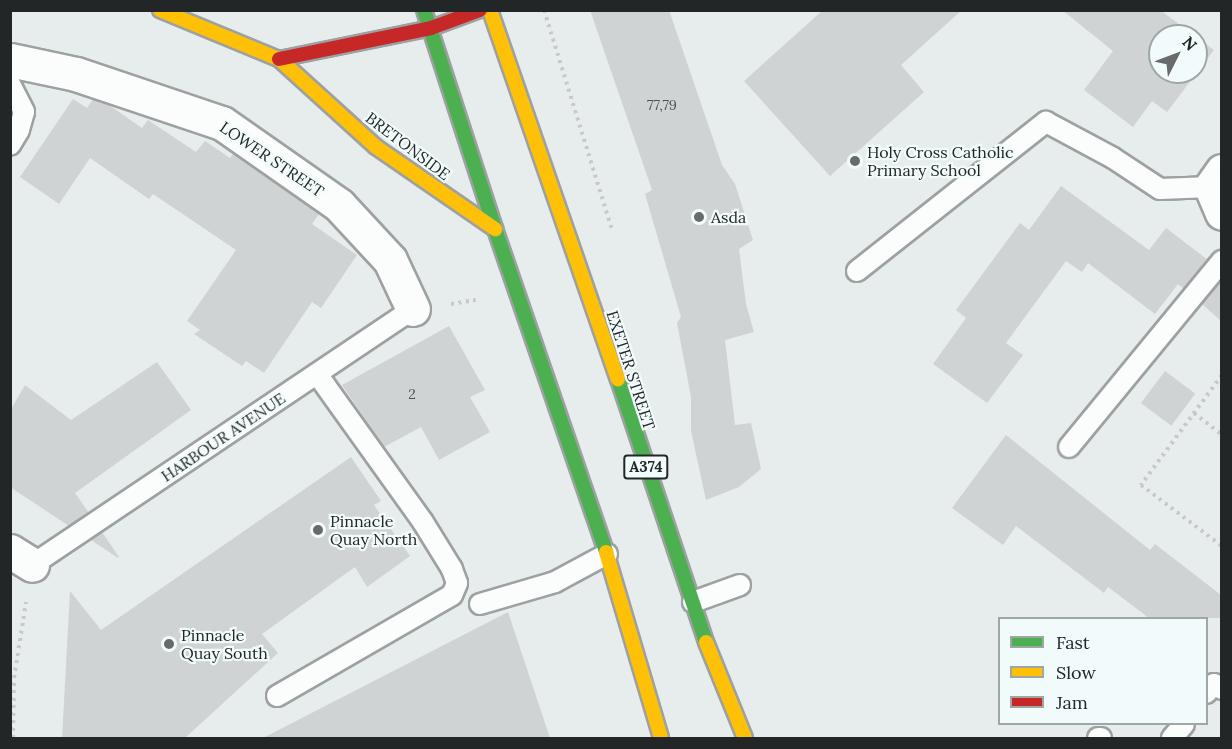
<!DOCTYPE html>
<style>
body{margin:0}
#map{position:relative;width:1232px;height:749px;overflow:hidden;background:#e7ecec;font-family:Lora,serif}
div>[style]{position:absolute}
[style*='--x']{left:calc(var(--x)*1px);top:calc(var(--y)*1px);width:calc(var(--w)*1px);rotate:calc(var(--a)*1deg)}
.building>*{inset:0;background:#cfd3d3;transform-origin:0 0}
.path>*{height:4px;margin-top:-2px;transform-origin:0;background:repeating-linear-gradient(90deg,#c8caca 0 3px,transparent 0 7.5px)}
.roads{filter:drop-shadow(2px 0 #9ea1a1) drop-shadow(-2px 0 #9ea1a1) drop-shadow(0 2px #9ea1a1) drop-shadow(0 -2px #9ea1a1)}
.lane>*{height:20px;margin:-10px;padding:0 10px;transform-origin:10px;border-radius:10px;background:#fbfcfc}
.street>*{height:33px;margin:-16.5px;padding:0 16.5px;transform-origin:16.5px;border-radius:16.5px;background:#fbfcfc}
.fast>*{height:14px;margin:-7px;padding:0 7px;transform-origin:7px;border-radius:7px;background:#4caf50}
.slow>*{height:14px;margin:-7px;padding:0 7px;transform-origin:7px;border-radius:7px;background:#ffc107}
.jam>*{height:14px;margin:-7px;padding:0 7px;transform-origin:7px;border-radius:7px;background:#c62828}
.dots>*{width:16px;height:16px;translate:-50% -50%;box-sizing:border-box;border:3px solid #f2fbfb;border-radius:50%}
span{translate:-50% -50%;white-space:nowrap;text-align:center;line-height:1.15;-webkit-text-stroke:4.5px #f2fbfb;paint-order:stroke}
.number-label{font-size:14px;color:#4d5151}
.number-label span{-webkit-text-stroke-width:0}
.shield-label span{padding:2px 4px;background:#f2fbfb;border:2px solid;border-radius:4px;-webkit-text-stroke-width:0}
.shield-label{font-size:15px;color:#222626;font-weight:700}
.street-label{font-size:16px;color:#222626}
.poi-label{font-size:16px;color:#222626}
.left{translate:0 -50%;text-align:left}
.frame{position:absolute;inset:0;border:12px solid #222626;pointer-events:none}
.legend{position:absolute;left:998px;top:617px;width:210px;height:108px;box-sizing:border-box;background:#f2fbfb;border:2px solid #9fa6a6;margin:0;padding:8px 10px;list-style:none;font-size:18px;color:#222626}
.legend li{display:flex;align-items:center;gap:12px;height:30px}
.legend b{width:30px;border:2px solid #9fa6a6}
.north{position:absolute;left:1148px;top:24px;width:60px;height:60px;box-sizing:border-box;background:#f2fbfb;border:2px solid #9fa6a6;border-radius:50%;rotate:48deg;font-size:16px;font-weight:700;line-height:24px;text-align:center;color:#222626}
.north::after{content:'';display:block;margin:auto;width:21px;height:27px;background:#676b6b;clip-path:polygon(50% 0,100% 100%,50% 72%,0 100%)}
</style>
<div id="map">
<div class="building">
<i style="clip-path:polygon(590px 10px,669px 10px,722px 165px,735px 184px,753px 240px,739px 249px,746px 304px,754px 332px,725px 340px,735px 425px,751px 423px,761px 469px,739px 487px,706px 500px,691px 431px,691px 397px,677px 323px,681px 317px,645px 194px,652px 190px)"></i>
<i style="clip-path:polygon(823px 10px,962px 10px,901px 65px,924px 92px,830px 176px,744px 81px)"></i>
<i style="clip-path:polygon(1062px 10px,1160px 10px,1195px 36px,1160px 36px,1160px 72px,1196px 72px,1196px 37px,1214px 50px,1167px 112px,1152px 101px,1133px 127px,1084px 90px,1113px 51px)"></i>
<i style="clip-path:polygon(73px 99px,87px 108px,93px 99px,109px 105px,142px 128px,148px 120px,196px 152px,205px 141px,230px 158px,233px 154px,319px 214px,312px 224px,357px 255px,321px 308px,312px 302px,264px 373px,246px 361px,242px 366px,194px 334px,200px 330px,187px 321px,236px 250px,153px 194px,149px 199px,90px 158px,59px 204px,20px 177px)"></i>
<i style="clip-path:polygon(1061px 186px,1149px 250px,1166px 228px,1208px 260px,1184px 289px,1178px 284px,1155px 314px,1088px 263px,1082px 272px,1066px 261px,1006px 343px,1023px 355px,987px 403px,933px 364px,966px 318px,956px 310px,1020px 223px,1029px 230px)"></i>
<i style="clip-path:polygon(1221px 280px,1221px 321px,1202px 304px)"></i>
<i style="clip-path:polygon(449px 326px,485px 390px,470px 397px,490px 432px,439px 460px,421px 427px,384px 447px,342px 385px)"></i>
<i style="clip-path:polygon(157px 362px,191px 410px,75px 493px,89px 513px,69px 526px,10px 487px,10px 411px,25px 385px,71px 420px)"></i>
<i style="left:1165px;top:371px;width:38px;height:40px;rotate:37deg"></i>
<i style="clip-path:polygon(1006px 435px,1150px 550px,1155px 544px,1221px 595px,1221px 618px,1149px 618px,1108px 587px,1104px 593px,1016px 526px,1003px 545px,952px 508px)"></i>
<i style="clip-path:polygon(351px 457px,381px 501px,374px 505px,410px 556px,367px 587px,355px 567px,262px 634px,278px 653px,185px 738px,62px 738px,70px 591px,101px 630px)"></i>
<i style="clip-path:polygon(102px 532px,119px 557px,118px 558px,91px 540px)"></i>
<i style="clip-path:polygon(508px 612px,550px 738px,263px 738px)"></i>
</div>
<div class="path">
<i style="--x:544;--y:10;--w:229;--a:72.8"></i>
<i style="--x:451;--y:304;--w:25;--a:-9"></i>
<i style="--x:1222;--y:375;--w:137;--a:126.4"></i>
<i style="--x:1141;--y:485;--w:101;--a:37"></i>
<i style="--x:1194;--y:413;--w:36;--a:38"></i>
<i style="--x:13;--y:738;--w:60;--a:-89"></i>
<i style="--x:14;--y:678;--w:77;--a:-81"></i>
</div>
<div class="roads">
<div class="lane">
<i style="--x:10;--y:84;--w:31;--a:63"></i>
<i style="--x:24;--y:112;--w:19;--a:106"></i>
<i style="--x:19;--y:130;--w:17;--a:121"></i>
<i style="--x:857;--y:271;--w:241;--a:-38.3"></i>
<i style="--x:1046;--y:122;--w:76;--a:28.2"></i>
<i style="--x:1113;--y:158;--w:56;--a:33.4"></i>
<i style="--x:1160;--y:189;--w:51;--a:-2.2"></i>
<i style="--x:1069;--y:447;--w:241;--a:-50.6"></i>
<i style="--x:32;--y:565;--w:459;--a:-33.9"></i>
<i style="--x:693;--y:602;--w:50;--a:-19.9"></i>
<i style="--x:480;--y:604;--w:78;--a:-16.3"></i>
<i style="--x:555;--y:582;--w:59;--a:-28.3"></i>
<i style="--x:1206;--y:693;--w:12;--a:-48"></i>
<i style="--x:1214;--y:684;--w:9;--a:32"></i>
<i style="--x:277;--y:696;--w:202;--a:-30"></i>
<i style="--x:452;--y:595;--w:13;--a:-67"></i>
<i style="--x:457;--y:583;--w:15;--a:-110"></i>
<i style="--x:452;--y:569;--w:55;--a:-121.7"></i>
<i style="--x:423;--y:522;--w:182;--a:-125.6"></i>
<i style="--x:1098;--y:738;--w:3;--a:0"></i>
<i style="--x:1172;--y:738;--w:18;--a:-49"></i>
</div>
<div class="street">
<i style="--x:10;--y:60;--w:67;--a:12"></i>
<i style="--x:76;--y:74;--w:154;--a:18.6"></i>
<i style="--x:222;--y:123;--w:143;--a:35"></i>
<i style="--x:339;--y:205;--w:75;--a:47.2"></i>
<i style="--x:390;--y:260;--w:54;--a:64.9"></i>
<i style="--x:1222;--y:171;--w:19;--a:125"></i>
<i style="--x:1211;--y:187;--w:28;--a:67"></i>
<i style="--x:10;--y:551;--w:26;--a:32"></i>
</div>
<div class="fast">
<i style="--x:424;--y:10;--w:230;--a:72"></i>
<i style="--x:495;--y:229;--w:342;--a:71"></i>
<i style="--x:618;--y:379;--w:277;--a:71.5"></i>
</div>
<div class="slow">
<i style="--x:160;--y:10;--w:129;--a:22.4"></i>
<i style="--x:279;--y:59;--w:131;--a:42.2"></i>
<i style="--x:376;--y:147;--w:145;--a:34.6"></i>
<i style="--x:490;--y:10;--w:391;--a:70.9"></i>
<i style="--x:606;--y:552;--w:194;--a:73.5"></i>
<i style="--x:706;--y:642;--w:104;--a:67.9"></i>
</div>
<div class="jam">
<i style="--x:279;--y:59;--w:155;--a:-11.5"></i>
<i style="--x:431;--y:28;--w:52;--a:-20.2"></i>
</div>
</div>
<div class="dots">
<i style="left:855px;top:161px;background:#676b6b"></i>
<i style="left:699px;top:217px;background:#676b6b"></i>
<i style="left:318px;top:530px;background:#676b6b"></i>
<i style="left:169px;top:644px;background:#676b6b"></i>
</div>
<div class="number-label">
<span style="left:662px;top:105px">77,79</span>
<span style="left:412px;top:394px">2</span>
</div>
<div class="shield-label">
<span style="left:646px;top:467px">A374</span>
</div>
<div class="street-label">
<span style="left:408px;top:146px;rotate:37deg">BRETONSIDE</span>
<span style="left:272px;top:159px;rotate:34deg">LOWER STREET</span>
<span style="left:631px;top:370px;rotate:72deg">EXETER STREET</span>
<span style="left:223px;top:437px;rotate:-34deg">HARBOUR AVENUE</span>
</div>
<div class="poi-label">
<span class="left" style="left:867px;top:161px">Holy Cross Catholic<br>Primary School</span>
<span class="left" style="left:711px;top:217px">Asda</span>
<span class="left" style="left:330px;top:530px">Pinnacle<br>Quay North</span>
<span class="left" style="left:181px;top:644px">Pinnacle<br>Quay South</span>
</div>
<div class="frame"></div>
<ul class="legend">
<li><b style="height:8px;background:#4caf50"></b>Fast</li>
<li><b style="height:8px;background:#ffc107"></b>Slow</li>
<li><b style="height:8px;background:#c62828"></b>Jam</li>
</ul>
<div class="north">N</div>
</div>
